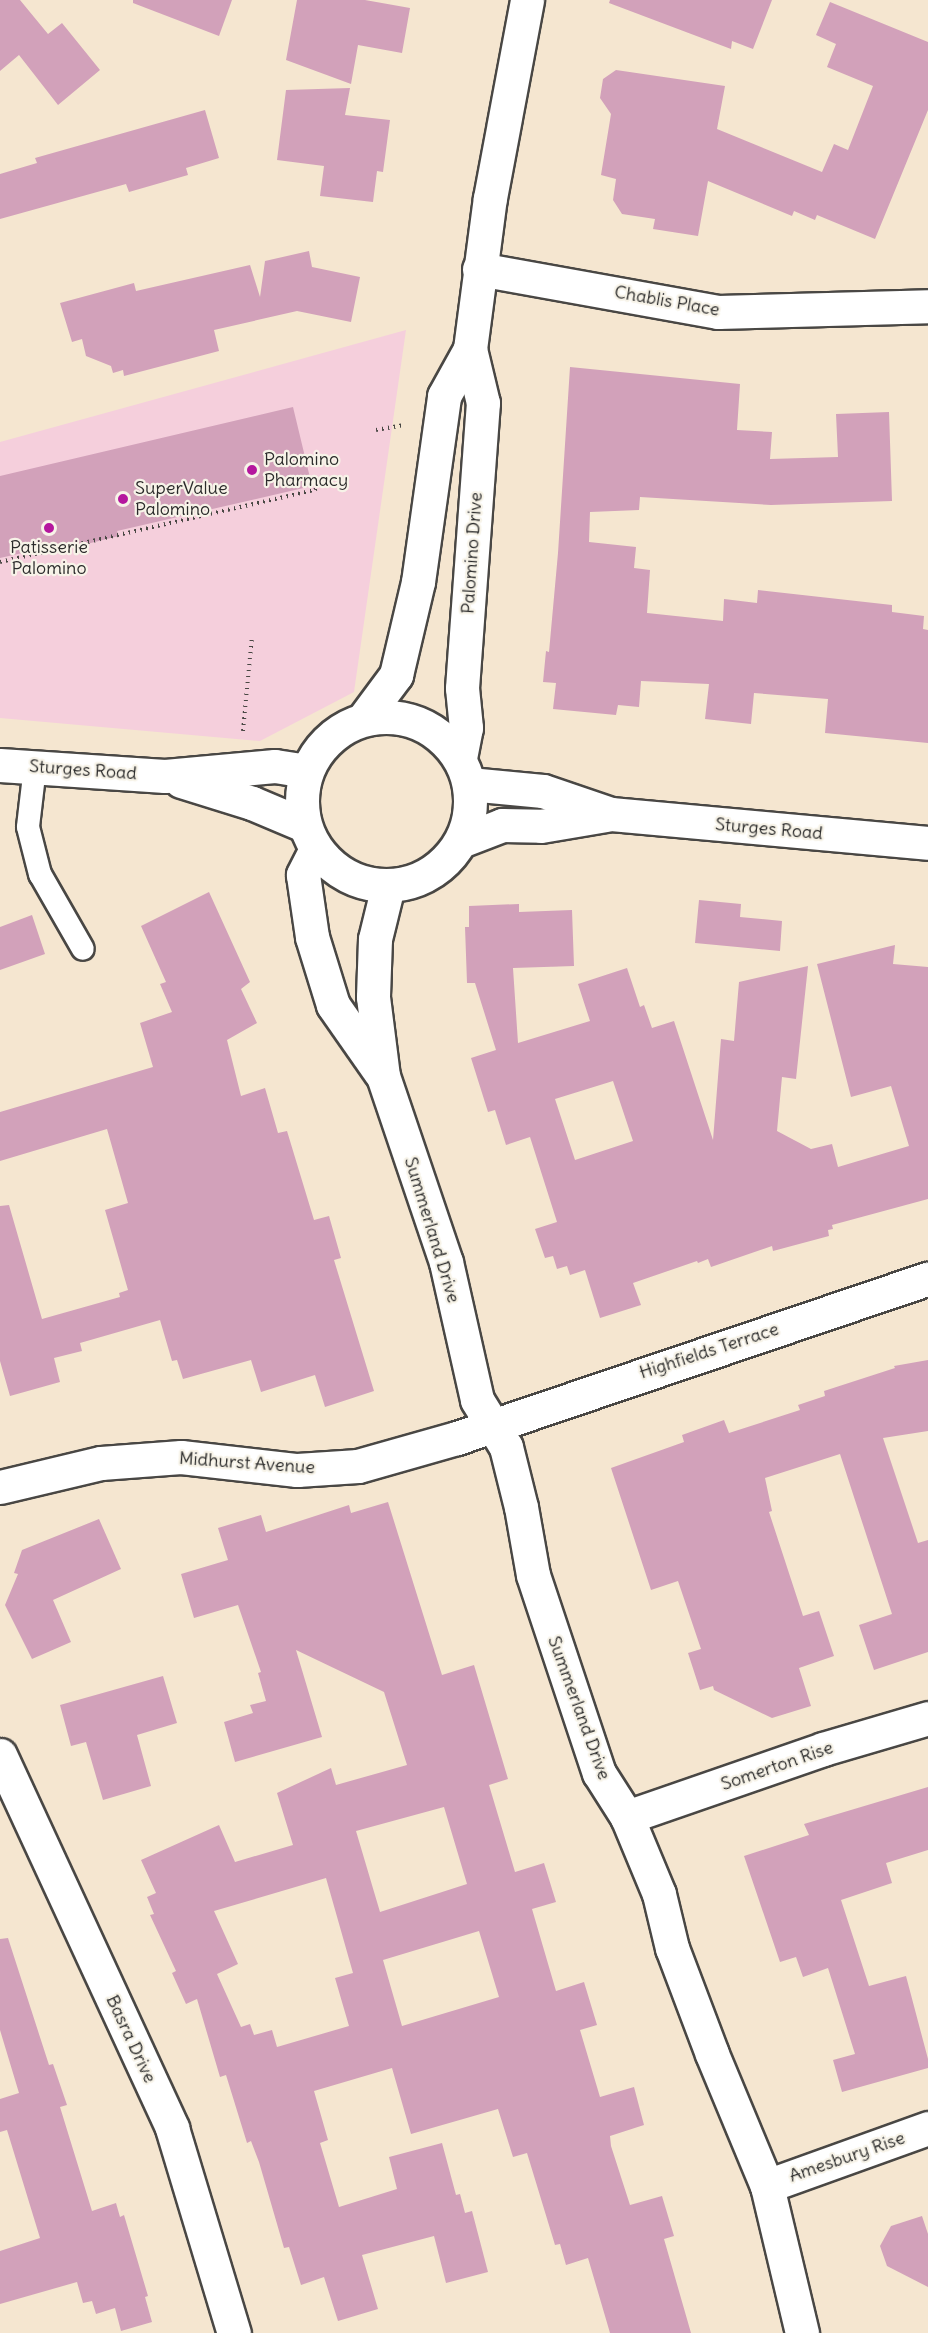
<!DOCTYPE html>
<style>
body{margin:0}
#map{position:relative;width:928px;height:2333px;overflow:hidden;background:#f5e6d0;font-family:Delius,sans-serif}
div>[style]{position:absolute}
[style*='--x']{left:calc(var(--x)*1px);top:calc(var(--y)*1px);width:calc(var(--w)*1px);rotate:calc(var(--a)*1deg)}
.built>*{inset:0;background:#f5cfdc}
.building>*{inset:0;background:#d2a1ba}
.path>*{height:4px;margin-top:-2px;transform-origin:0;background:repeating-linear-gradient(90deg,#494744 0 1.5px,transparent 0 6px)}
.roads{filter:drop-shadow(2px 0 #494744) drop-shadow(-2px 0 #494744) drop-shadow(0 2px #494744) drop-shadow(0 -2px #494744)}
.service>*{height:22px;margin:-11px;padding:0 11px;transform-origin:11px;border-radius:11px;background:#fff}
.minor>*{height:33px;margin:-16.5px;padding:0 16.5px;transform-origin:16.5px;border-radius:16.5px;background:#fff}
.tertiary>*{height:33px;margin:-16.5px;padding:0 16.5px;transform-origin:16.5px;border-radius:16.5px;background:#fff}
.secondary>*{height:33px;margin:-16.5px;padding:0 16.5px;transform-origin:16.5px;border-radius:16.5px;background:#fff}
.secondary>.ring{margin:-16.5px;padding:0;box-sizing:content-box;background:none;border:33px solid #fff;border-radius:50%}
.dots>*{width:16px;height:16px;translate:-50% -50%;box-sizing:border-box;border:3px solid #f7f3e8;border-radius:50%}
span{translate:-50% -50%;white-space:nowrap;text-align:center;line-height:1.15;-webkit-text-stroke:4.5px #f7f3e8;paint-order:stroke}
.street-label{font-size:18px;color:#2b2b2b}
.poi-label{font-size:18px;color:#2b2b2b}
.left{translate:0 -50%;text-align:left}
</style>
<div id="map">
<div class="built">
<i style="clip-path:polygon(406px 330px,354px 692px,260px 741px,0 718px,0 442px)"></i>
</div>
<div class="building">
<i style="clip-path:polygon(0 0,20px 0,48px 34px,62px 23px,100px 70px,58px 105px,19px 55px,0 71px)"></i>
<i style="clip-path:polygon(133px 0,232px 0,219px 36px,133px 3px)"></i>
<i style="clip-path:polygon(297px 0,365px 0,410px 8px,402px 53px,358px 45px,351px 84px,286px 60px)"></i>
<i style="clip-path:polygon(610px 0,772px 0,753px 49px,732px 41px,731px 49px,609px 3px)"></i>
<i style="clip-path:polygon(830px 2px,928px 42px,928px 110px,875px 239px,817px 215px,815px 220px,794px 211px,792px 216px,708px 181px,698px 236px,653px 229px,655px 219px,622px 214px,613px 200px,616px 179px,601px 175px,611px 114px,600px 98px,603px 79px,616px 70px,725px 86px,717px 129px,822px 172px,834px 144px,848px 150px,873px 86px,827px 67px,836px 44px,816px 35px)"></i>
<i style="clip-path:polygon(350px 88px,345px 115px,390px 120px,383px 172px,377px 171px,373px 202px,320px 196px,324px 166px,277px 160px,286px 90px)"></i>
<i style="clip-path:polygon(205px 110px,219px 158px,186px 168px,188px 175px,129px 192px,126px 184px,0 219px,0 174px,37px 163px,35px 158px)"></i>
<i style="clip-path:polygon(309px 251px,312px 267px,360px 277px,351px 322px,297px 311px,214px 330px,219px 351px,124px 376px,123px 370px,113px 373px,111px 366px,86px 356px,82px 339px,72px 342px,60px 303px,134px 283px,136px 291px,250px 265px,260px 297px,265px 261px)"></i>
<i style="clip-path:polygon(570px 367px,740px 384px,737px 430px,772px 432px,770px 459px,838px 457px,836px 414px,889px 412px,892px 501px,771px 505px,640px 497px,639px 510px,590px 512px,589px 542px,636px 547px,634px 568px,650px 570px,647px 613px,723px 621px,724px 599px,757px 603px,758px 590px,892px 605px,892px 612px,924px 616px,923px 629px,928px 630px,928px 743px,825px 733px,828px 699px,754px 693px,751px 724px,705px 719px,709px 684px,641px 681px,639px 707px,618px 705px,616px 715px,553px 709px,556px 683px,543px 682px,546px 651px,549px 652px,558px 553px)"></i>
<i style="clip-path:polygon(293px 407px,312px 486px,117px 531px,119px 536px,42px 555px,40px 549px,0 558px,0 476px)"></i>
<i style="clip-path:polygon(209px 892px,250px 982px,241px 989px,257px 1023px,227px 1040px,241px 1096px,265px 1088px,278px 1133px,287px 1131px,314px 1220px,329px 1216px,341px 1258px,334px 1260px,374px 1391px,325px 1407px,315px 1375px,261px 1392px,251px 1360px,183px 1379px,177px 1360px,172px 1361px,160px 1320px,80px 1343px,82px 1351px,54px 1358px,60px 1382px,10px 1396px,0 1361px,0 1206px,9px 1205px,42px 1319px,120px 1297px,119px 1293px,128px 1290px,105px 1210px,128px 1203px,107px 1129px,0 1161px,0 1112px,153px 1067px,140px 1023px,172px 1012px,160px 984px,166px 982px,141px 926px)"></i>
<i style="clip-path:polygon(699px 900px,741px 904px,740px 917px,782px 921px,780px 951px,695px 943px)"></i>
<i style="clip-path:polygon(evenodd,519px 904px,519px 912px,572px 910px,574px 966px,513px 968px,518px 1043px,590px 1021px,578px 984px,627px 968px,640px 1007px,644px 1005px,652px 1028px,674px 1021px,713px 1140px,721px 1039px,734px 1041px,739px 982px,808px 966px,796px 1079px,782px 1077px,777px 1131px,811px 1149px,832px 1144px,838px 1167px,909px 1146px,891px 1086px,851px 1097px,817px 964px,895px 945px,893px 964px,928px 967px,928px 1199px,832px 1225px,833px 1229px,828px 1230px,829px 1236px,773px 1251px,772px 1246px,711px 1267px,708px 1259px,698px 1263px,697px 1261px,633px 1283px,641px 1305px,600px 1318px,585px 1270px,570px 1275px,567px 1266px,557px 1269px,553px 1256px,545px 1258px,535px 1229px,557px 1222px,530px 1137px,506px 1145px,495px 1110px,488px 1112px,471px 1058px,496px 1050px,475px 983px,467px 983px,465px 927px,469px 927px,469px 906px,519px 904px,613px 1081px,633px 1141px,575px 1160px,555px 1099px,613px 1081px)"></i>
<i style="clip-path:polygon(32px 915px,45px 954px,0 970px,0 927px)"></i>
<i style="clip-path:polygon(928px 1360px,928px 1431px,883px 1438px,918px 1543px,928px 1540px,928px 1652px,874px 1670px,859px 1625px,892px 1614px,840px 1454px,765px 1478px,772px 1511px,769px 1512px,803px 1616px,819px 1611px,834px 1656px,799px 1668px,811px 1706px,772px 1718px,714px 1690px,713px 1686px,700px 1690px,688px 1653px,701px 1649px,678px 1581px,651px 1590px,611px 1468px,684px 1442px,682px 1435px,724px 1420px,729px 1433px,800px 1410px,798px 1405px,825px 1396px,824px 1391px,895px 1368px,894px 1366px)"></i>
<i style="clip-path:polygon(evenodd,388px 1502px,442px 1675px,474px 1665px,508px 1779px,489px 1785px,515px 1872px,544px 1863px,556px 1902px,532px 1909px,556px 1991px,584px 1982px,597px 2025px,580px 2030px,600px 2097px,634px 2087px,644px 2125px,610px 2136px,611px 2146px,630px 2205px,662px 2196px,674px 2236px,664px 2239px,691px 2333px,610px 2333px,588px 2258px,566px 2265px,560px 2244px,555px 2245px,527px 2153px,513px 2157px,498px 2109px,411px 2134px,392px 2068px,314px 2091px,328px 2140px,320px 2143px,339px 2207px,397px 2189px,389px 2157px,442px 2143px,456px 2195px,460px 2194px,465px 2213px,472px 2211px,488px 2272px,446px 2283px,434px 2236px,362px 2255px,378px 2309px,338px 2321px,324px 2277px,301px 2285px,289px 2247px,284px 2248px,259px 2162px,251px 2141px,247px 2143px,226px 2075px,220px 2077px,197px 1999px,186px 2004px,172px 1973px,176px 1971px,150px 1915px,154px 1914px,147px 1897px,156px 1893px,141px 1860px,219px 1825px,235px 1862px,293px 1845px,277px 1793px,331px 1768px,336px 1785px,407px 1765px,384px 1692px,296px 1650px,322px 1737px,235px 1762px,224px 1722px,253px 1713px,250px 1705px,266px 1701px,258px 1673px,261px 1672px,238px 1605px,194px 1618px,181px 1574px,228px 1560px,218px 1528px,261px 1515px,266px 1532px,349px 1505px,351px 1513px,388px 1502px,444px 1807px,467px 1884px,380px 1912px,356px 1831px,444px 1807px,388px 1502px,326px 1878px,353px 1973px,335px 1978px,349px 2026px,277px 2047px,272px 2030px,254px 2035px,250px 2024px,241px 2027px,217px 1974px,238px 1964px,214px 1911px,326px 1878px,388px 1502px,479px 1931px,499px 1997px,402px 2026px,383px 1960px,479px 1931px)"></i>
<i style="clip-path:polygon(99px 1519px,121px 1569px,53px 1600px,71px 1642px,32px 1659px,5px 1605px,18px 1574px,14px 1573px,22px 1550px)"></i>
<i style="clip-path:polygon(163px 1676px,177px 1723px,137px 1735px,151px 1786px,103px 1800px,86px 1742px,71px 1746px,60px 1705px)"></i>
<i style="clip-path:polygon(928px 1787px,928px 1850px,886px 1863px,892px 1883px,841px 1900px,869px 1986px,906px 1976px,928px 2059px,928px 2068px,842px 2092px,833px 2060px,855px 2054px,828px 1968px,803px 1977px,796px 1957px,780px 1962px,744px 1856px,809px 1835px,804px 1824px)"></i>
<i style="clip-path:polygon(8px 1938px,49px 2065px,53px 2064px,67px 2105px,60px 2107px,92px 2211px,116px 2203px,120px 2217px,124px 2215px,148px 2296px,145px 2297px,152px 2322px,121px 2331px,115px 2308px,96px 2314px,92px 2301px,83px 2303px,77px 2282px,0 2304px,0 2251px,40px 2238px,7px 2130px,0 2132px,0 2099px,19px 2093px,0 2030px,0 1939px)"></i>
<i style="clip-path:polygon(922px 2216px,928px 2234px,928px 2287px,887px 2266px,880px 2246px,891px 2226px)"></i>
</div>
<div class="path">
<i style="--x:376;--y:430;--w:27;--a:-10"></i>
<i style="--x:0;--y:562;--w:323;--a:-12.9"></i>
<i style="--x:315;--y:490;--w:15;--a:-58"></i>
<i style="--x:243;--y:731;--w:95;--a:-84.6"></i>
</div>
<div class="roads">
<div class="service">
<i style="--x:35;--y:767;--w:60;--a:96.7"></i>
<i style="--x:28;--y:827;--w:49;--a:75.7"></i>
<i style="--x:40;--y:874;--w:86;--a:60.2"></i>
</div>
<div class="minor">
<i style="--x:479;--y:269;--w:243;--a:10.2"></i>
<i style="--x:718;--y:312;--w:210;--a:-1.6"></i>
<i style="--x:0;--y:1487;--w:104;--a:-13.4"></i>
<i style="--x:101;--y:1463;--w:80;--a:-4.3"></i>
<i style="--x:181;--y:1457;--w:117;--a:6.4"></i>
<i style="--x:297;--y:1470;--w:61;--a:-3.8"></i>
<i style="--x:358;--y:1466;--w:103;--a:-15.8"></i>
<i style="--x:457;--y:1438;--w:497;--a:-18.7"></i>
<i style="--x:0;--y:1755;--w:411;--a:65.2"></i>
<i style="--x:172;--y:2128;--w:214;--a:73.2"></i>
<i style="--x:627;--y:1817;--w:207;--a:-19.1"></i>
<i style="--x:823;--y:1749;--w:109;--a:-16.4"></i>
<i style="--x:767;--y:2186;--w:171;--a:-19.8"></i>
</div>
<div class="tertiary">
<i style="--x:469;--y:784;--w:74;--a:5.4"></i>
<i style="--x:543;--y:791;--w:72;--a:18.7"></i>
<i style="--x:611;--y:814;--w:318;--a:5.2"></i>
<i style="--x:461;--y:841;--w:44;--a:-21.3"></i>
<i style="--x:502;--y:825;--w:39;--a:1"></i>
<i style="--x:541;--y:826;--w:66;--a:-9.6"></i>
</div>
<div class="secondary">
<i class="ring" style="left:302px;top:717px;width:135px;height:135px"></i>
<i style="--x:364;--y:718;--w:54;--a:-53.3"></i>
<i style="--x:396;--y:675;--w:96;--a:-76.7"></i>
<i style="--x:418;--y:582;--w:188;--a:-82"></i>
<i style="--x:444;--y:396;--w:54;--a:-61"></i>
<i style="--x:460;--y:758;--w:31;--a:-79"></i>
<i style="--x:466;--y:728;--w:40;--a:-95.7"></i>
<i style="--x:462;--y:688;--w:286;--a:-85.8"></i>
<i style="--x:483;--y:403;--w:56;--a:-103.5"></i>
<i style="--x:470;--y:349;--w:152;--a:-82.5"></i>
<i style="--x:490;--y:198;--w:201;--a:-79.4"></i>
<i style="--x:0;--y:765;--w:165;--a:3.8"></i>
<i style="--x:165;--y:776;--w:110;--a:-5.2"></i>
<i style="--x:275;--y:766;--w:31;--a:9"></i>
<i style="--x:181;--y:781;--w:74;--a:17.2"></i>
<i style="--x:252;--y:803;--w:56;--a:22.9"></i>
<i style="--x:316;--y:849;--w:29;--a:117"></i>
<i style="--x:303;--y:875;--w:63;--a:81.7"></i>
<i style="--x:312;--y:937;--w:71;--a:72.8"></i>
<i style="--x:333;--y:1005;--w:82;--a:55"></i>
<i style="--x:388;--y:886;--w:55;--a:103.8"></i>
<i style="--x:375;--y:939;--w:58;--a:92"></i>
<i style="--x:373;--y:997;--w:80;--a:82.8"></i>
<i style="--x:383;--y:1076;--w:196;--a:71.3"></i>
<i style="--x:446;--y:1262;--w:141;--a:77.3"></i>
<i style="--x:477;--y:1400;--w:55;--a:58.3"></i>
<i style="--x:506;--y:1447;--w:62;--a:76"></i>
<i style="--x:521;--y:1507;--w:69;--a:80"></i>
<i style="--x:533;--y:1575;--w:209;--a:71.6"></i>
<i style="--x:599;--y:1773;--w:52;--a:57.5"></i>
<i style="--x:627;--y:1817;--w:83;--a:67.4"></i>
<i style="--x:659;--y:1894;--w:56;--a:76.5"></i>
<i style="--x:672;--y:1948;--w:113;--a:69.3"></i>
<i style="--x:712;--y:2054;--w:143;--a:67.4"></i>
<i style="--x:767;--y:2186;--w:151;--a:76.6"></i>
</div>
</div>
<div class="dots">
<i style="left:252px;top:470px;background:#b5179e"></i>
<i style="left:123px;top:499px;background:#b5179e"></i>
<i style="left:49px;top:528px;background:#b5179e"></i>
</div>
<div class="street-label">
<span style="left:667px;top:301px;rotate:10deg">Chablis Place</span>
<span style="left:472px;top:553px;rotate:-86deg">Palomino Drive</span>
<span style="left:83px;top:770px;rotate:4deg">Sturges Road</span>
<span style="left:769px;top:829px;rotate:5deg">Sturges Road</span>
<span style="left:432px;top:1230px;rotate:73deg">Summerland Drive</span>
<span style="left:709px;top:1351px;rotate:-18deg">Highfields Terrace</span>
<span style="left:247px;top:1463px;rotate:4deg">Midhurst Avenue</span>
<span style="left:579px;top:1708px;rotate:70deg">Summerland Drive</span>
<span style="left:777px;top:1766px;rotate:-19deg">Somerton Rise</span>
<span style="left:131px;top:2039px;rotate:65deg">Basra Drive</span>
<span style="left:847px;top:2157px;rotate:-19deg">Amesbury Rise</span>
</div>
<div class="poi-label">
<span class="left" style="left:264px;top:470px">Palomino<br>Pharmacy</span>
<span class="left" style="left:135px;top:499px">SuperValue<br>Palomino</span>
<span style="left:49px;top:558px">Patisserie<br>Palomino</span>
</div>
</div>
